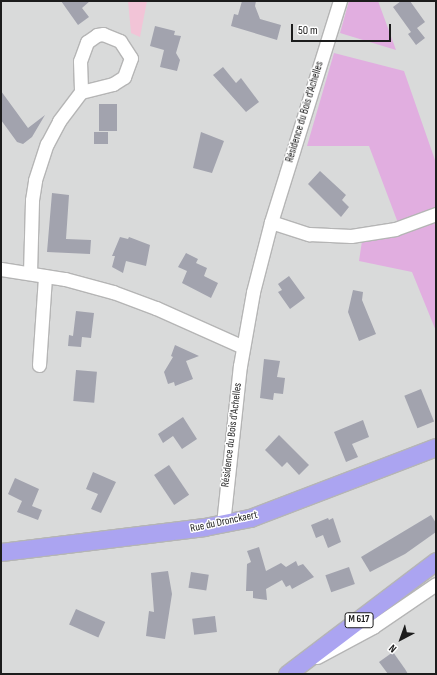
<!DOCTYPE html>
<meta charset="utf-8">
<style>
body{margin:0}
#map{position:relative;width:437px;height:675px;overflow:hidden;background:#e5e3ec;font-family:"Sofia Sans Condensed",sans-serif}
div>[style]{position:absolute}
[style*='--x']{left:calc(var(--x)*1px);top:calc(var(--y)*1px);width:calc(var(--w)*1px);rotate:calc(var(--a)*1deg)}
.residential>*{inset:0;background:#d9dada;transform-origin:0 0}
.grass>*{inset:0;background:#e1aee0}
.park>*{inset:0;background:#f2c4d7}
.building>*{inset:0;background:#a2a3ae;transform-origin:0 0}
.roads{filter:drop-shadow(1px 0 #b5b5b5) drop-shadow(-1px 0 #b5b5b5) drop-shadow(0 1px #b5b5b5) drop-shadow(0 -1px #b5b5b5)}
.minor>*{height:13px;margin:-6.5px;padding:0 6.5px;transform-origin:6.5px;border-radius:6.5px;background:#fff}
.major>*{height:17px;margin:-8.5px;padding:0 8.5px;transform-origin:8.5px;border-radius:8.5px;background:#aba4f1}
span{translate:-50% -50%;white-space:nowrap;text-align:center;line-height:1.15;-webkit-text-stroke:3px #fff;paint-order:stroke}
.shield-label span{padding:1px 3px;background:#fff;border:1px solid;border-radius:3px;-webkit-text-stroke-width:0}
.shield-label{font-size:10px;color:#1c1c1c;font-weight:700}
.street-label{font-size:11px;color:#1c1c1c}
.frame{position:absolute;inset:0;border:2px solid #1c1c1c;pointer-events:none}
.north{position:absolute;left:381px;top:619px;width:40px;height:40px;-webkit-text-stroke:3px #fff;paint-order:stroke;rotate:221deg;font-size:11px;font-weight:700;line-height:16px;text-align:center;color:#1c1c1c}
.north::after{content:'';display:block;margin:auto;width:14px;height:18px;background:#1c1c1c;clip-path:polygon(50% 0,100% 100%,50% 72%,0 100%)}
.scale{position:absolute;left:291px;top:24px;width:100px;height:18px;box-sizing:border-box;border:2px solid #1c1c1c;border-top:0;padding-left:5px;font-size:12px;line-height:14px;white-space:nowrap;color:#1c1c1c;-webkit-text-stroke:3px #fff;paint-order:stroke}
</style>
<div id="map">
<div class="residential">
<i style="left:1px;top:1px;width:435px;height:673px"></i>
</div>
<div class="grass">
<i style="clip-path:polygon(349px 1px,378px 1px,396px 50px,340px 33px)"></i>
<i style="clip-path:polygon(334px 53px,404px 71px,436px 163px,436px 207px,398px 223px,369px 146px,307px 146px)"></i>
<i style="clip-path:polygon(436px 220px,436px 331px,412px 272px,359px 261px,362px 241px)"></i>
</div>
<div class="park">
<i style="clip-path:polygon(128px 1px,147px 1px,140px 37px,131px 33px)"></i>
</div>
<div class="building">
<i style="clip-path:polygon(61px 1px,90px 1px,82px 8px,89px 17px,78px 25px)"></i>
<i style="clip-path:polygon(242px 1px,256px 1px,255px 6px,260px 19px,281px 25px,277px 40px,231px 26px,234px 14px,238px 15px)"></i>
<i style="clip-path:polygon(401px 1px,410px 1px,425px 22px,417px 28px,425px 38px,416px 45px,408px 34px,411px 32px,393px 7px)"></i>
<i style="clip-path:polygon(155px 26px,175px 31px,174px 35px,181px 36px,176px 53px,180px 60px,177px 71px,160px 67px,164px 50px,150px 46px)"></i>
<i style="clip-path:polygon(223px 67px,236px 83px,241px 78px,259px 102px,246px 112px,213px 75px)"></i>
<i style="clip-path:polygon(1px 91px,28px 128px,45px 115px,32px 137px,23px 144px,17px 142px,1px 120px)"></i>
<i style="left:117px;top:104px;width:27px;height:18px;rotate:90deg"></i>
<i style="left:94px;top:132px;width:14px;height:12px"></i>
<i style="clip-path:polygon(201px 132px,224px 141px,212px 173px,193px 168px)"></i>
<i style="clip-path:polygon(320px 171px,346px 195px,342px 200px,349px 207px,341px 217px,308px 184px)"></i>
<i style="clip-path:polygon(52px 193px,69px 195px,66px 239px,91px 240px,90px 254px,47px 252px)"></i>
<i style="clip-path:polygon(120px 237px,128px 239px,129px 237px,150px 245px,146px 266px,126px 261px,123px 273px,112px 267px,115px 256px,112px 256px)"></i>
<i style="clip-path:polygon(186px 253px,198px 259px,196px 263px,207px 268px,204px 276px,218px 283px,211px 298px,182px 283px,187px 271px,178px 267px)"></i>
<i style="clip-path:polygon(289px 276px,305px 298px,290px 309px,278px 292px,282px 290px,278px 284px)"></i>
<i style="clip-path:polygon(353px 290px,363px 292px,362px 300px,376px 334px,359px 341px,348px 312px)"></i>
<i style="clip-path:polygon(76px 311px,94px 313px,91px 338px,82px 337px,81px 347px,68px 346px,69px 335px,73px 336px)"></i>
<i style="clip-path:polygon(175px 345px,199px 356px,186px 361px,193px 379px,175px 386px,174px 382px,168px 384px,164px 372px,173px 357px,171px 356px)"></i>
<i style="clip-path:polygon(264px 359px,280px 361px,277px 377px,285px 378px,283px 394px,274px 393px,273px 400px,260px 398px)"></i>
<i style="left:76px;top:370px;width:21px;height:31px;rotate:5deg"></i>
<i style="left:421px;top:389px;width:35px;height:18px;rotate:68deg"></i>
<i style="clip-path:polygon(183px 417px,197px 439px,182px 449px,173px 436px,163px 443px,158px 434px)"></i>
<i style="clip-path:polygon(363px 420px,369px 437px,352px 444px,358px 457px,346px 462px,334px 432px)"></i>
<i style="clip-path:polygon(279px 435px,309px 465px,299px 475px,287px 462px,282px 467px,265px 450px)"></i>
<i style="left:169px;top:465px;width:36px;height:18px;rotate:56deg"></i>
<i style="clip-path:polygon(93px 472px,116px 482px,101px 513px,91px 509px,98px 494px,86px 489px)"></i>
<i style="clip-path:polygon(15px 478px,39px 489px,32px 506px,42px 510px,38px 520px,17px 512px,22px 501px,8px 494px)"></i>
<i style="clip-path:polygon(431px 515px,436px 523px,436px 532px,405px 554px,370px 572px,361px 557px)"></i>
<i style="clip-path:polygon(328px 518px,329px 520px,333px 518px,341px 542px,328px 548px,323px 535px,316px 538px,311px 525px)"></i>
<i style="clip-path:polygon(259px 547px,266px 571px,281px 563px,286px 567px,296px 561px,298px 566px,303px 564px,314px 577px,292px 589px,290px 585px,286px 587px,282px 580px,266px 589px,267px 600px,253px 598px,253px 591px,246px 591px,247px 564px,251px 562px,247px 551px)"></i>
<i style="left:349px;top:567px;width:18px;height:25px;rotate:71deg"></i>
<i style="clip-path:polygon(168px 571px,172px 594px,165px 639px,146px 636px,149px 611px,154px 612px,151px 573px)"></i>
<i style="left:191px;top:572px;width:18px;height:16px;rotate:9deg"></i>
<i style="left:76px;top:609px;width:32px;height:17px;rotate:24deg"></i>
<i style="left:215px;top:616px;width:16px;height:23px;rotate:83deg"></i>
<i style="clip-path:polygon(393px 652px,405px 669px,408px 674px,388px 674px,379px 662px)"></i>
</div>
<div class="roads">
<div class="minor">
<i style="--x:271;--y:222;--w:40;--a:18"></i>
<i style="--x:309;--y:234;--w:42;--a:2.7"></i>
<i style="--x:351;--y:236;--w:45;--a:-9"></i>
<i style="--x:395;--y:229;--w:44;--a:-20.1"></i>
<i style="--x:1;--y:269;--w:65;--a:8.9"></i>
<i style="--x:65;--y:279;--w:50;--a:15.2"></i>
<i style="--x:113;--y:292;--w:46;--a:20.4"></i>
<i style="--x:156;--y:308;--w:95;--a:24.1"></i>
<i style="--x:30;--y:273;--w:73;--a:-88.4"></i>
<i style="--x:32;--y:200;--w:20;--a:-81"></i>
<i style="--x:35;--y:180;--w:38;--a:-72"></i>
<i style="--x:47;--y:144;--w:26;--a:-62"></i>
<i style="--x:59;--y:121;--w:36;--a:-53"></i>
<i style="--x:81;--y:92;--w:33;--a:-14"></i>
<i style="--x:113;--y:84;--w:13;--a:-32"></i>
<i style="--x:124;--y:77;--w:20;--a:-70"></i>
<i style="--x:131;--y:58;--w:20;--a:-123"></i>
<i style="--x:120;--y:41;--w:18;--a:-158"></i>
<i style="--x:103;--y:34;--w:6;--a:171"></i>
<i style="--x:97;--y:35;--w:12;--a:145"></i>
<i style="--x:87;--y:42;--w:20;--a:110"></i>
<i style="--x:80;--y:61;--w:31;--a:88"></i>
<i style="--x:39;--y:365;--w:89;--a:-86.1"></i>
<i style="--x:223;--y:524;--w:159;--a:-83.9"></i>
<i style="--x:240;--y:366;--w:75;--a:-80"></i>
<i style="--x:253;--y:292;--w:72;--a:-75.6"></i>
<i style="--x:271;--y:222;--w:232;--a:-72.7"></i>
<i style="--x:317;--y:657;--w:64;--a:-28.2"></i>
<i style="--x:373;--y:627;--w:76;--a:-34.3"></i>
</div>
<div class="major">
<i style="--x:1;--y:552;--w:205;--a:-7"></i>
<i style="--x:204;--y:527;--w:47;--a:-11.1"></i>
<i style="--x:250;--y:518;--w:199;--a:-20.9"></i>
<i style="--x:287;--y:674;--w:187;--a:-37.2"></i>
</div>
</div>
<div class="shield-label">
<span style="left:359px;top:620px">M 617</span>
</div>
<div class="street-label">
<span style="left:305px;top:112px;rotate:-73deg">Résidence du Bois d'Achelles</span>
<span style="left:232px;top:435px;rotate:-83deg">Résidence du Bois d'Achelles</span>
<span style="left:224px;top:522px;rotate:-12deg">Rue du Dronckaert</span>
</div>
<div class="frame"></div>
<div class="north">N</div>
<div class="scale">50 m</div>
</div>
